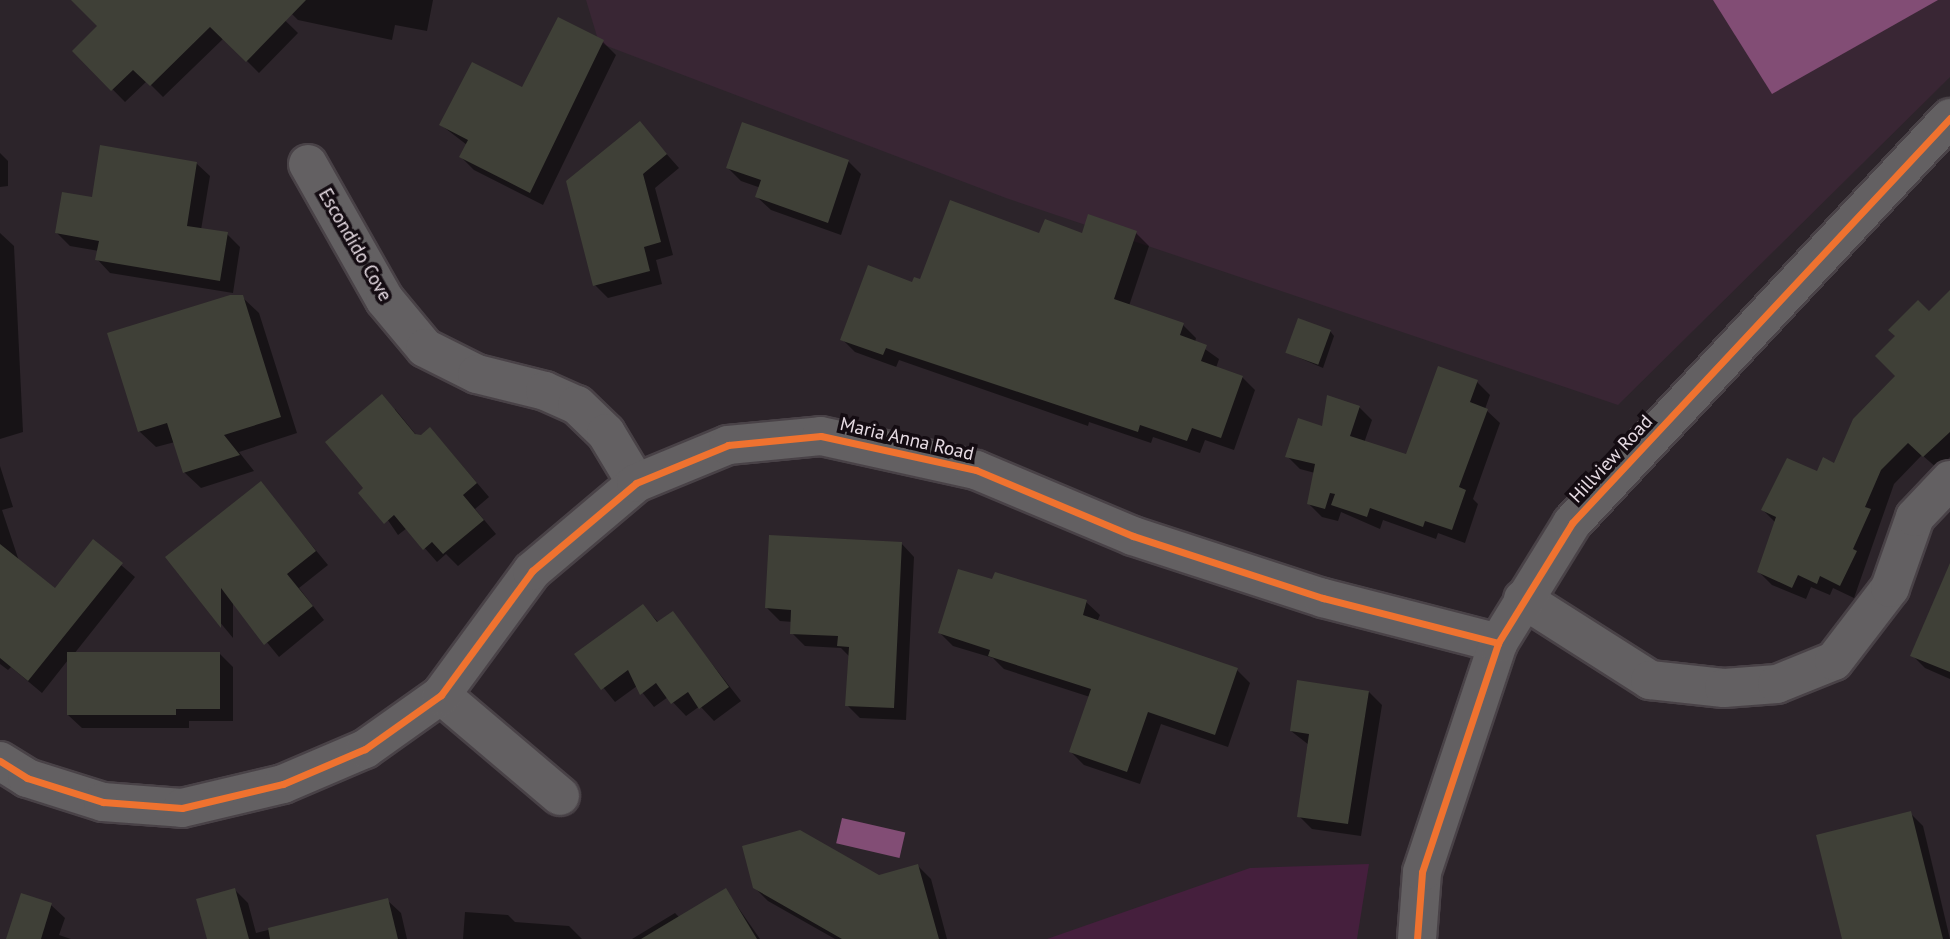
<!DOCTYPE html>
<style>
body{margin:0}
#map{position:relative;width:1950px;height:939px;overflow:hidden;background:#2c242a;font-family:"PT Sans",sans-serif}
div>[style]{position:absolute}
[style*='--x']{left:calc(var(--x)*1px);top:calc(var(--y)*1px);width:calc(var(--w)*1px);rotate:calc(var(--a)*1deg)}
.built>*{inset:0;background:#392634}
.green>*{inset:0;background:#451f3d}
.water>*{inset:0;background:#824d75;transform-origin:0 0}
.shadow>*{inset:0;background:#0007}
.building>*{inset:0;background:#3f4037;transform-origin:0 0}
.roads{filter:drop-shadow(2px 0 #494247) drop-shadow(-2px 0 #494247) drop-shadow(0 2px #494247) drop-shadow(0 -2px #494247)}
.minor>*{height:38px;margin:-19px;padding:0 19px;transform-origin:19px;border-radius:19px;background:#636062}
.cycleway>*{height:7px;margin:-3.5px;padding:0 3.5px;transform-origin:3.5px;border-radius:3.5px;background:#ef722f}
span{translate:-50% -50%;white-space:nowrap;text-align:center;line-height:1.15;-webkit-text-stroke:7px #140c12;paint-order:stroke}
.street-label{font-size:19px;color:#e6dbe3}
</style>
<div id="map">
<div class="built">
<i style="clip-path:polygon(586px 0,1950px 0,1950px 77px,1618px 405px,1006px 198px,599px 43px)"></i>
</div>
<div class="green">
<i style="clip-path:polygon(1369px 864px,1357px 939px,1047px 939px,1250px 868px)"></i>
</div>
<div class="water">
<i style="clip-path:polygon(1713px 0,1938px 0,1772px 94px)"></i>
<i style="left:842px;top:818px;width:65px;height:26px;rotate:13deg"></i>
</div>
<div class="shadow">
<i style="clip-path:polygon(95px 0,264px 0,298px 33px,259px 73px,224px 38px,163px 97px,147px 81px,125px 102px,75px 51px,100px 26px)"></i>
<i style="clip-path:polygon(286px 0,433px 0,427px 31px,395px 25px,392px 40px,298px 20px,285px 7px)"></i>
<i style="clip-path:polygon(603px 42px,616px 55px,543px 205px,474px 170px,461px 157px,467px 145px,441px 125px,522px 90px)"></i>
<i style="clip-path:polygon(640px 124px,679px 168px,655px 188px,673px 255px,656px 260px,662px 284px,608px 298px,595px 285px)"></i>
<i style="clip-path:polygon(0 153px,8px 161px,8px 186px,0 187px)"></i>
<i style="clip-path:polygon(848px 161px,861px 174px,841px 235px,771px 210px,757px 197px,761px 188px,741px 181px,728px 168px)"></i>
<i style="clip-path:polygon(196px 163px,210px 176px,201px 230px,227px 234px,240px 247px,233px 293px,110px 273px,97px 259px,99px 251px,70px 246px,57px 233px)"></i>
<i style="clip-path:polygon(0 233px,14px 246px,23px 432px,0 439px)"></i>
<i style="clip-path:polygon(1136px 233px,1149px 246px,1129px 306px,1183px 325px,1196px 338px,1195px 342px,1219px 359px,1216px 368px,1242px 377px,1255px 390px,1234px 450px,1205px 440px,1200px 453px,1153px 437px,1151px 443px,1089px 422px,1088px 426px,899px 360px,896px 367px,855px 352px,842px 339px,913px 284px,1040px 236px)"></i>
<i style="clip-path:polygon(1950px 292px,1950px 457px,1938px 469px,1922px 455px,1894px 484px,1854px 598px,1833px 588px,1830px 595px,1811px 587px,1806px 599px,1772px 585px,1759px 572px,1776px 523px,1763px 510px,1835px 465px,1897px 376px,1929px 314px)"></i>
<i style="clip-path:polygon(242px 297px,259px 313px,297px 433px,239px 452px,254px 471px,201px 488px,184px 472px,175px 442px,156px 447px,139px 431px)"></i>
<i style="clip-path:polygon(1330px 331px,1334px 336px,1323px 368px,1288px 353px)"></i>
<i style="clip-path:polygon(1477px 382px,1490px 395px,1485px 409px,1500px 423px,1473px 499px,1478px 504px,1465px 543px,1438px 533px,1436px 539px,1383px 520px,1380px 529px,1341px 512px,1338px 521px,1322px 517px,1309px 504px,1315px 473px,1300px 469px,1287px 456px,1323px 428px,1359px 407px,1372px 420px,1364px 443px,1407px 456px)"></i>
<i style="clip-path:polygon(395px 409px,417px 436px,443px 443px,489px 497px,475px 509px,496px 534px,458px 566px,446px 554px,437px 562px,407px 528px,398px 535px,366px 488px)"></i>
<i style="clip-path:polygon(0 466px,13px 507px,2px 510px,19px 561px,55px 590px,94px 542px,135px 577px,74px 654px,220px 654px,233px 667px,233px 721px,189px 721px,189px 728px,82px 728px,68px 715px,68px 660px,42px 693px,11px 667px,8px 670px,0 664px)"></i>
<i style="clip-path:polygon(261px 484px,328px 565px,299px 588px,324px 620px,279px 657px,233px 601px,233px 638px,167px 558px)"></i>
<i style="clip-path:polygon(901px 543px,914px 557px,906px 720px,860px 718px,847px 705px,850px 657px,841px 648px,805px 646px,792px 633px,793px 622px,780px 621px,767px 608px)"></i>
<i style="clip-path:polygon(1950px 568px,1950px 679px,1925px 668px,1912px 655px)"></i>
<i style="clip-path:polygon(1086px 602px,1100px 615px,1097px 622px,1237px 670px,1250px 683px,1228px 747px,1161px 724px,1140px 784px,1084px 765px,1071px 752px,1090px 697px,1004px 669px,993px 658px,953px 646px,940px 633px)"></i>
<i style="clip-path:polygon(643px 606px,659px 623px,672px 613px,741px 701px,714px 721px,700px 706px,686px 716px,668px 697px,654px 707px,637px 686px,615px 702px,577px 655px)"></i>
<i style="clip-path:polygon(1369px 692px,1382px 705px,1361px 836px,1312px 829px,1299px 816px,1309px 745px,1291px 731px)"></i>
<i style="clip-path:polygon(1910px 813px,1923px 826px,1950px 939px,1844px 939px)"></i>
<i style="clip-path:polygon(918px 866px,931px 879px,947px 939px,835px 939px,768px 901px,754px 887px,879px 877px)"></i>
<i style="clip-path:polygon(235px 890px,248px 903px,256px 933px,387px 900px,401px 913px,407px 939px,209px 939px)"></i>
<i style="clip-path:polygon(726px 890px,760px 939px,632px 939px,675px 913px,680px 918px)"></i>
<i style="clip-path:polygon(51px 905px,65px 918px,59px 935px,71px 939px,8px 939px)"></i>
<i style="clip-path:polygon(465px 912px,508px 915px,515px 922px,569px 926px,582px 939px,463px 939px)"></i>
</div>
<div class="building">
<i style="clip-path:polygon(71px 0,306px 0,246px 62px,210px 27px,150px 86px,133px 70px,111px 91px,72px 51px,97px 26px)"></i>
<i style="clip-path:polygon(558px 17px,604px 40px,530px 193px,459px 157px,468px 140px,439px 125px,472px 62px,522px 87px)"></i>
<i style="clip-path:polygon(640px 121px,667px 154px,643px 174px,661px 242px,644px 247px,650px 271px,593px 286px,566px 181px)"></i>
<i style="clip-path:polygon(742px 122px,849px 160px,828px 223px,755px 197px,761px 180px,726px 168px)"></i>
<i style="clip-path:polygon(100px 145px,197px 162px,187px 226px,228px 232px,220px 281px,95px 260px,99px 241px,55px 233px,62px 192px,92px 197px)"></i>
<i style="clip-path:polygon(950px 200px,1039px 233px,1045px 219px,1082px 233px,1088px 214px,1137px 231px,1114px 299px,1184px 323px,1180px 335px,1207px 345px,1201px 361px,1243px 376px,1221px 438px,1192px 428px,1187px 441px,1140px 425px,1138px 432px,886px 348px,883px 355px,840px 340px,868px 265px,912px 282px,914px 277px,920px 279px)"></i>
<i style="clip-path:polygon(1950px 290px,1950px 432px,1923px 457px,1908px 443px,1881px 470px,1865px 507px,1871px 509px,1853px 549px,1857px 551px,1840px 586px,1820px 576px,1817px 584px,1798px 575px,1792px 588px,1757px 572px,1776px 517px,1761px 510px,1787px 458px,1817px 471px,1823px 457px,1834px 463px,1853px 419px,1895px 376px,1875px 356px,1895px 336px,1888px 330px,1918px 300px,1929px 311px)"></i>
<i style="clip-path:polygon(230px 295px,243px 295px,281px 417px,224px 435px,240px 455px,183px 473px,167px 423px,138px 432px,107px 333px)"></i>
<i style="left:1298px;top:318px;width:35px;height:37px;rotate:20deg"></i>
<i style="clip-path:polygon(1438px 366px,1478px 380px,1470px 402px,1488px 409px,1459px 487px,1466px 490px,1452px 530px,1425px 521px,1423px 527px,1370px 508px,1367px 517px,1331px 505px,1335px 494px,1330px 493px,1325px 509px,1307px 504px,1315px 464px,1285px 457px,1298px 418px,1322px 426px,1327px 395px,1360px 406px,1350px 436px,1406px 454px)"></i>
<i style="clip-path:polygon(382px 394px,415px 434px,421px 435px,430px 427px,477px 483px,463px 495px,484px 520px,443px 554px,432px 542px,423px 550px,394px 515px,384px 524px,358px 493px,363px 488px,325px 442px)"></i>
<i style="clip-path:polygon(261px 481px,316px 551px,287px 574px,313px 606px,264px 645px,221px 588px,221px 628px,165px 557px)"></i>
<i style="clip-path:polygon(769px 535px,902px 542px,894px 708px,845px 706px,849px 647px,837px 646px,838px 636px,790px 634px,791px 610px,765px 608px)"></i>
<i style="clip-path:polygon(93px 539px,123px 563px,28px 681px,0 658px,0 544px,55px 588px)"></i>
<i style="clip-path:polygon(1950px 563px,1950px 672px,1910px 656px)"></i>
<i style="clip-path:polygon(958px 569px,992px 579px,995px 572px,1087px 600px,1083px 615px,1238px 668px,1215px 735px,1148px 712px,1127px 772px,1069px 752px,1091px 689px,988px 656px,990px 650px,938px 633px)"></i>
<i style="clip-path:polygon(643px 604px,657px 622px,673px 611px,729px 687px,699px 709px,688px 692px,671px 704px,656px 683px,640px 695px,628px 670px,601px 690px,574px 654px)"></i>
<i style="clip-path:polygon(67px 652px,220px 652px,220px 709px,176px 709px,176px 715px,67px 715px)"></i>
<i style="clip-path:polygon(1297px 680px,1369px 691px,1348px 824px,1297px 817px,1309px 734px,1290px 731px)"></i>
<i style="clip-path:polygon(1911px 811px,1943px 939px,1842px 939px,1816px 835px)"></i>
<i style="clip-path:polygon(800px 830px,879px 875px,918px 864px,939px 939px,842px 939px,753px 888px,742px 846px)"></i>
<i style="clip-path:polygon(235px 888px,249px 939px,207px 939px,196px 899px)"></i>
<i style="clip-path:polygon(726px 888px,757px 939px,641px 939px)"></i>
<i style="clip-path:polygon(21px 893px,52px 903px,41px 939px,6px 939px)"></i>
<i style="clip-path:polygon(388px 898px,398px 939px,270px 939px,268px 928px)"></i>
</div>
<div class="roads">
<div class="minor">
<i style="--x:308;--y:164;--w:156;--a:60.5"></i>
<i style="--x:385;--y:300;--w:62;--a:50.2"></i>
<i style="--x:425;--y:348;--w:58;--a:26.6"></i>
<i style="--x:477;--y:374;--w:70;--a:14"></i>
<i style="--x:545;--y:391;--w:35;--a:24"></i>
<i style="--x:577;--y:405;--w:40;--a:44"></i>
<i style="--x:606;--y:433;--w:58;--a:59"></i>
<i style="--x:1523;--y:599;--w:151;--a:32.5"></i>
<i style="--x:1650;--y:680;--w:74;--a:6.2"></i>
<i style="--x:1724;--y:688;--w:53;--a:-4.3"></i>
<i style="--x:1777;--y:684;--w:61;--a:-22"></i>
<i style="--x:1834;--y:661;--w:92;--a:-52.5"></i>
<i style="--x:1890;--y:588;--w:75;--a:-70.6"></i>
<i style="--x:1915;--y:517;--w:51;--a:-46.6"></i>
<i style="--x:441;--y:695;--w:156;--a:40.3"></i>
<i style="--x:0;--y:761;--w:32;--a:32"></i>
<i style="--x:27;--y:778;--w:80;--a:17.5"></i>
<i style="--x:103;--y:802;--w:79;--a:4.3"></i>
<i style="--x:182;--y:808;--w:104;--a:-13.4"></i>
<i style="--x:283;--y:784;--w:89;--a:-23.1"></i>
<i style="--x:365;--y:749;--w:93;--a:-35.4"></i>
<i style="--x:441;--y:695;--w:154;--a:-53.7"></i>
<i style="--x:532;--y:571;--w:136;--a:-40.2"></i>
<i style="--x:636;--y:483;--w:100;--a:-22.4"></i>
<i style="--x:728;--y:445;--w:93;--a:-5.5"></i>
<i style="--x:821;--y:436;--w:159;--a:12.4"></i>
<i style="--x:976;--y:470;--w:170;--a:22.8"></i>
<i style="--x:1133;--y:536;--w:200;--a:18.1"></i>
<i style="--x:1323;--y:598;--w:181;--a:14.4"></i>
<i style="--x:1417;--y:939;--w:67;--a:-85.7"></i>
<i style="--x:1422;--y:872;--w:241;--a:-71.6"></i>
<i style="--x:1498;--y:643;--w:141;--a:-58.3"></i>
<i style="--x:1572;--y:523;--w:554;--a:-46.97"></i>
</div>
</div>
<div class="cycleway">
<i style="--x:0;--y:761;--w:32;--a:32"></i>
<i style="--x:27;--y:778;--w:80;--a:17.5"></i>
<i style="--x:103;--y:802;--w:79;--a:4.3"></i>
<i style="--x:182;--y:808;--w:104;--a:-13.4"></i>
<i style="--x:283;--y:784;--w:89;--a:-23.1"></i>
<i style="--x:365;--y:749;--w:93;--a:-35.4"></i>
<i style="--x:441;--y:695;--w:154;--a:-53.7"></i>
<i style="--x:532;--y:571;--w:136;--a:-40.2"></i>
<i style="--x:636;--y:483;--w:100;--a:-22.4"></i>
<i style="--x:728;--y:445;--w:93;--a:-5.5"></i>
<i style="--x:821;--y:436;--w:159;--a:12.4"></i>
<i style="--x:976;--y:470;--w:170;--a:22.8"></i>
<i style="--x:1133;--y:536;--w:200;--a:18.1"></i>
<i style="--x:1323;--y:598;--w:181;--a:14.4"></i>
<i style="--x:1417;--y:939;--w:67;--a:-85.7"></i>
<i style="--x:1422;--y:872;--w:241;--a:-71.6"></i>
<i style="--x:1498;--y:643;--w:141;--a:-58.3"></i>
<i style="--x:1572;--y:523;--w:554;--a:-46.97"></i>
</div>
<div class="street-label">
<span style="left:355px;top:245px;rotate:60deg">Escondido Cove</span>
<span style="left:907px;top:439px;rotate:13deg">Maria Anna Road</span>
<span style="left:1611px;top:459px;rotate:-47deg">Hillview Road</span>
</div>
</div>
